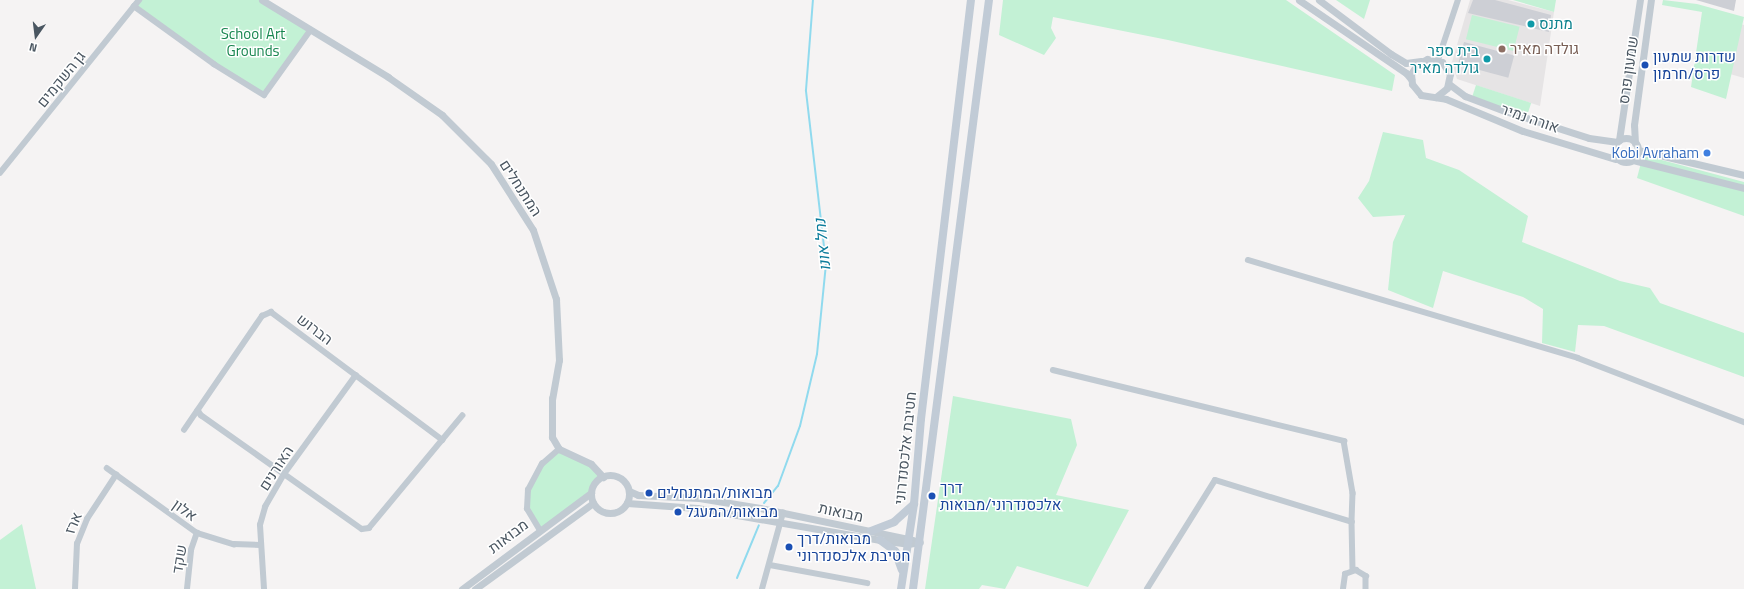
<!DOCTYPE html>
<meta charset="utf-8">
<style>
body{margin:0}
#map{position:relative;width:1744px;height:589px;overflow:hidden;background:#f5f3f3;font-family:"Titillium Web",Heebo,sans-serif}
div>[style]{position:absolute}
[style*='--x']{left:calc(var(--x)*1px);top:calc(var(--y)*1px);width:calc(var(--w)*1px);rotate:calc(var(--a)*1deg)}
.education>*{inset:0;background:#e6e4e5}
.green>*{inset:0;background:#c3f1d5;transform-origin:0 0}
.stream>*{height:2px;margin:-1px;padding:0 1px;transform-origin:1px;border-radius:1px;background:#90daee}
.building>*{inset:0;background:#cdcfd5;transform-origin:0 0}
.minor>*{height:5.5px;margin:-2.75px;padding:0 2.75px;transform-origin:2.75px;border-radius:2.75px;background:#c1cad2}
.tertiary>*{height:7px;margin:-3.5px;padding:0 3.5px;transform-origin:3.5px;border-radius:3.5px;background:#c1cad2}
.tertiary>.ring{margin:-3.5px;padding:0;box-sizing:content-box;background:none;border:7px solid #c1cad2;border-radius:50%}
.secondary>*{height:8px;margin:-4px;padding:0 4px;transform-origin:4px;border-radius:4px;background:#c1cbd6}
.dots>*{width:11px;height:11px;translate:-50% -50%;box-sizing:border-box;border:2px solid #fff;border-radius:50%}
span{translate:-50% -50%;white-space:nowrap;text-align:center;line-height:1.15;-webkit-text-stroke:3px #fff;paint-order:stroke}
.culture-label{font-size:15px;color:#0d838f}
.left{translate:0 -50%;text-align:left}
.right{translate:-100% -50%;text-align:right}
.park-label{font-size:15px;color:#17864f}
.education-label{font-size:15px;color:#785e54}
.transit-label{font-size:15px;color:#164399}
.street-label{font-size:15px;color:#4a5661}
.shop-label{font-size:15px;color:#366cbe}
.water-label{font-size:16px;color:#0c7c9b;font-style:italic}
.north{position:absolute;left:16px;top:16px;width:40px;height:40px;-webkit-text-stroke:3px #fff;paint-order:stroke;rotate:194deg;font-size:11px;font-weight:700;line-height:16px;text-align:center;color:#4a5661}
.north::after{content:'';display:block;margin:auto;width:14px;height:18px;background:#4a5661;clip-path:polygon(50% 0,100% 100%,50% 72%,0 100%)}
</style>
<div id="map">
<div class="education">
<i style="clip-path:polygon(1470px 0,1508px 0,1554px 12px,1540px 106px,1457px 79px,1452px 62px)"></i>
<i style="clip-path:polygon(1740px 24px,1744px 25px,1744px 78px,1730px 74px)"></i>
</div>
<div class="green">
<i style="clip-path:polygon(142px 0,260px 0,310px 31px,264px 95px,199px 54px,137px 6px)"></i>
<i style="clip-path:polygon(1003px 0,1286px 0,1395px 75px,1392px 91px,1168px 40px,1053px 17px,1051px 28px,1056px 38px,1044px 55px,999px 35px)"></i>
<i style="clip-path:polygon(1336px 0,1370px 0,1364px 19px)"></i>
<i style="clip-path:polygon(1513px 0,1556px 0,1554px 12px)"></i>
<i style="clip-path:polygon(1663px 0,1697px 4px,1744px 17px,1726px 99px,1691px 87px,1702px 12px,1662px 5px)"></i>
<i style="left:1472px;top:15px;width:49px;height:25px;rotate:14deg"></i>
<i style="left:1476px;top:85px;width:58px;height:14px;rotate:18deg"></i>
<i style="clip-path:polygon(1383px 132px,1423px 140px,1426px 158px,1459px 170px,1528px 216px,1522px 242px,1620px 281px,1650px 288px,1660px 303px,1744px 333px,1744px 377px,1604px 326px,1578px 325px,1575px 352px,1542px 343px,1543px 309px,1523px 297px,1443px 271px,1433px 308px,1388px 290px,1393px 242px,1405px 215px,1373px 217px,1358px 198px,1369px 181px)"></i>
<i style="clip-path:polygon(1643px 155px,1744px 182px,1744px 216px,1637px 178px)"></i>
<i style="clip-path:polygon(953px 396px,1071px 419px,1077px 445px,1056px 495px,1129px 510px,1088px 587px,1017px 566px,1005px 589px,982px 585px,979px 589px,925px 589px)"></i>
<i style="clip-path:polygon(559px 449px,591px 464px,603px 477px,596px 482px,591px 493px,539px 529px,527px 509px,528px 490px,542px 464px)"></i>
<i style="clip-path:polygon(22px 524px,36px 589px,0 589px,0 540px)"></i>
</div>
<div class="stream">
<i style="--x:764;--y:503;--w:22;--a:-51"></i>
<i style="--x:778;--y:486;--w:64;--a:-69.9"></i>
<i style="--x:800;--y:426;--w:74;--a:-76.7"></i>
<i style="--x:817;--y:354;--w:90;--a:-84.3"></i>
<i style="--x:826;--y:264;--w:175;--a:-96.6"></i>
<i style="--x:806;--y:90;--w:90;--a:-85.6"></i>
<i style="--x:737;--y:578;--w:57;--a:-67.5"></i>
</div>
<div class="building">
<i style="clip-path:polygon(1473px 0,1495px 0,1551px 15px,1549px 32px,1468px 13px)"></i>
<i style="clip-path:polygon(1696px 0,1736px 0,1734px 11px)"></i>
<i style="left:1464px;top:42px;width:52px;height:23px;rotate:15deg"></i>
</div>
<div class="minor">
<i style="--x:134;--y:6;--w:99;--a:35.9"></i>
<i style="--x:214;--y:64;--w:59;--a:31.8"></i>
<i style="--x:264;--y:95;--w:79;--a:-54.3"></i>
<i style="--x:1438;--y:60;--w:63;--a:-71.6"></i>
<i style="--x:0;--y:173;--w:222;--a:-51.2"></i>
<i style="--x:1248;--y:260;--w:344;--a:16.5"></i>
<i style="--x:1578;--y:358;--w:178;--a:21.1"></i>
<i style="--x:1053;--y:370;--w:300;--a:13.7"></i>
<i style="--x:1344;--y:441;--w:53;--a:80.2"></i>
<i style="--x:1353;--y:493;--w:29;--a:92"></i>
<i style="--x:198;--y:410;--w:6;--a:59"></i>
<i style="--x:201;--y:415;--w:197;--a:35.3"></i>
<i style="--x:362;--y:529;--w:7;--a:-8"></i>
<i style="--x:369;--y:528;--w:146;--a:-50.3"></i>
<i style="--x:184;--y:430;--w:138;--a:-55.6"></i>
<i style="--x:262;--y:316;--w:10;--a:-24"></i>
<i style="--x:271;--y:312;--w:214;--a:36.7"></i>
<i style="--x:107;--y:468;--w:111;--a:35.8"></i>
<i style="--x:197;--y:533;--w:39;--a:17"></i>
<i style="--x:234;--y:544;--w:26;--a:2"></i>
<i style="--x:539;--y:529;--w:23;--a:-121"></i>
<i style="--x:527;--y:509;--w:19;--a:-87"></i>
<i style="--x:528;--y:490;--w:30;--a:-62"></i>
<i style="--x:542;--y:464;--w:23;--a:-41"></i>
<i style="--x:770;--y:565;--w:99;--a:10.5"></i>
<i style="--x:75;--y:589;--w:45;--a:-87.5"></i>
<i style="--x:77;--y:544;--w:27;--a:-68"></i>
<i style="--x:87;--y:519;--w:53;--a:-56.6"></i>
<i style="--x:187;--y:589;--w:39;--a:-84"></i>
<i style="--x:191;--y:550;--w:18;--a:-71"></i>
<i style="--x:264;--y:589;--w:64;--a:-93.6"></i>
<i style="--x:260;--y:525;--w:19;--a:-74"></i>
<i style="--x:265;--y:507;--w:38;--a:-60"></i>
<i style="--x:284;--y:474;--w:122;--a:-54"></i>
<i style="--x:762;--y:589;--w:79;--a:-74.6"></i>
<i style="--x:1147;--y:589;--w:128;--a:-58"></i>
<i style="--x:1215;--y:480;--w:143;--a:17"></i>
<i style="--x:1352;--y:522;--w:48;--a:88.8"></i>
<i style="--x:1343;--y:589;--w:15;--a:-82"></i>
<i style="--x:1345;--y:574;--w:12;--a:-20"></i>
<i style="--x:1356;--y:570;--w:12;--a:31"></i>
<i style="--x:1366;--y:576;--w:13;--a:90"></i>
</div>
<div class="tertiary">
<i style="--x:262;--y:0;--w:148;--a:31.4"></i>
<i style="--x:388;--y:77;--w:66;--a:35.1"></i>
<i style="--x:442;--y:115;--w:69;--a:45"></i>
<i style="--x:491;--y:164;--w:78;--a:57.5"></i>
<i style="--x:533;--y:230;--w:73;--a:71.6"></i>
<i style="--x:556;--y:299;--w:61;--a:87.2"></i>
<i style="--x:559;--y:360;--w:39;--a:100"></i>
<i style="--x:552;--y:398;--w:39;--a:90"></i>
<i style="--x:552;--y:437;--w:14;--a:60"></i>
<i style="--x:559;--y:449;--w:35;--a:25"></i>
<i style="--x:591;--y:464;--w:18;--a:47"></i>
<i style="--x:1299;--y:0;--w:130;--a:34.3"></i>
<i style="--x:1406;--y:73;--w:8;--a:50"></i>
<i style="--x:1319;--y:0;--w:90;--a:36.9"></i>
<i style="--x:1391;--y:54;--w:17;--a:31"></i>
<i style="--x:1406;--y:63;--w:15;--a:-8"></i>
<i style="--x:1449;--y:84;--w:20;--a:37"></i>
<i style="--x:1465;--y:96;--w:43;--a:20.6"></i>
<i style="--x:1505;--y:111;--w:88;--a:17.8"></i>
<i style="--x:1589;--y:138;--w:27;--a:8"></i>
<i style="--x:1436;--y:97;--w:14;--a:-39"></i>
<i style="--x:1447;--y:88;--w:14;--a:-78"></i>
<i style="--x:1450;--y:74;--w:14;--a:-124"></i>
<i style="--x:1442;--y:62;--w:15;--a:-169"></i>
<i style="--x:1427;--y:59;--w:11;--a:153"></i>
<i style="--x:1417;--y:64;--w:12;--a:121"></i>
<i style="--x:1411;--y:74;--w:10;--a:84"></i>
<i style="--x:1412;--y:84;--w:14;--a:51"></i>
<i style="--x:1421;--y:95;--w:25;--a:9"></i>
<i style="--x:1446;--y:99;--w:83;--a:22.6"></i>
<i style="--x:1523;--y:131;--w:97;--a:16.8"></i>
<i class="ring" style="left:1614px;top:138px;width:17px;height:17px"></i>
<i style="--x:1619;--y:140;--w:142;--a:-81.5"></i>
<i style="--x:1635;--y:143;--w:18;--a:-93"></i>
<i style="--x:1634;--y:125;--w:126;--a:-82.3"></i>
<i style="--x:1638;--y:150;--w:109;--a:13.3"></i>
<i style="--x:1633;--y:160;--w:114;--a:14.2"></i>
<i class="ring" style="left:591px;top:475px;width:31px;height:31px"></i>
<i style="--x:629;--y:491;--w:10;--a:24"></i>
<i style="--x:638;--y:495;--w:61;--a:2.8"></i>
<i style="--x:699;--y:498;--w:62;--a:9.3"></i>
<i style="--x:760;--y:508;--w:156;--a:11.8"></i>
<i style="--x:627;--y:503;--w:70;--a:4.1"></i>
<i style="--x:697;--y:508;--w:186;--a:9.9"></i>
<i style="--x:880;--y:540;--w:28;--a:8"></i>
<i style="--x:908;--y:544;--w:12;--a:-9"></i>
<i style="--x:462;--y:589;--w:161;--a:-36.7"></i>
<i style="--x:475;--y:589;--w:146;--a:-36.1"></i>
</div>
<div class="secondary">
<i style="--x:871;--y:531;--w:25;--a:-21"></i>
<i style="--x:894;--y:522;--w:27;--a:-42"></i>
<i style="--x:880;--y:540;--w:19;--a:36"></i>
<i style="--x:895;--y:551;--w:20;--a:70"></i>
<i style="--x:901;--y:589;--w:86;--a:-81.3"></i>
<i style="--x:914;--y:504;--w:85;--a:-85.3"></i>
<i style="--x:921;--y:419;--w:422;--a:-83.2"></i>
<i style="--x:913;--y:589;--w:594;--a:-82.65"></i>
</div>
<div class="dots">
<i style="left:1531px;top:24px;background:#0f9aa8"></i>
<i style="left:1502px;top:49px;background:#8d6e63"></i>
<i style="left:1487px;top:59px;background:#0f9aa8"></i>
<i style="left:1645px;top:65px;background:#1a4fb4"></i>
<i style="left:1707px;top:153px;background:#3f7fe0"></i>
<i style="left:649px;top:493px;background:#1a4fb4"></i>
<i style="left:932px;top:496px;background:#1a4fb4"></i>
<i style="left:678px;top:512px;background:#1a4fb4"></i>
<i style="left:789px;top:547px;background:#1a4fb4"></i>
</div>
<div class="culture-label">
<span class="left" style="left:1539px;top:24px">מתנס</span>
<span class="right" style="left:1479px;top:59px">בית ספר<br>גולדה מאיר</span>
</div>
<div class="park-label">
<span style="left:253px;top:42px">School Art<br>Grounds</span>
</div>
<div class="education-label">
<span class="left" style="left:1510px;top:49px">גולדה מאיר</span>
</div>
<div class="transit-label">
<span class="left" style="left:1653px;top:65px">שדרות שמעון<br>פרס/חרמון</span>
<span class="left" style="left:940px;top:496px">דרך<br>אלכסנדרוני/מבואות</span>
<span class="left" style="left:657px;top:493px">מבואות/המתנחלים</span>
<span class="left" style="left:686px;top:512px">מבואות/המעגל</span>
<span class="left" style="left:797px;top:547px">מבואות/דרך<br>חטיבת אלכסנדרוני</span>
</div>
<div class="street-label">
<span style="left:1628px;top:70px;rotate:-82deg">שמעון פרס</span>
<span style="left:61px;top:79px;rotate:-51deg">גן השקמים</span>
<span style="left:1530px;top:118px;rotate:19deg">אורה נמיר</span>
<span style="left:521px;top:188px;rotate:57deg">המתנחלים</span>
<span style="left:315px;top:329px;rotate:37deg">הברוש</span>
<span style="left:905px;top:448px;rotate:-84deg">חטיבת אלכסנדרוני</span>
<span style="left:276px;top:468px;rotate:-57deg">האורנים</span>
<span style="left:185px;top:510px;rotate:36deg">אלון</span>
<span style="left:841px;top:512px;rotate:12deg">מבואות</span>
<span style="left:73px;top:523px;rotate:-67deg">ארז</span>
<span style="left:508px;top:536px;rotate:-37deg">מבואות</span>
<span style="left:179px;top:559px;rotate:-81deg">שקד</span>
</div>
<div class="shop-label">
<span class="right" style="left:1699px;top:153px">Kobi Avraham</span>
</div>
<div class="water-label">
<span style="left:822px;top:245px;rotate:-96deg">נחל אונו</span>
</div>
<div class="north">N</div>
</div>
